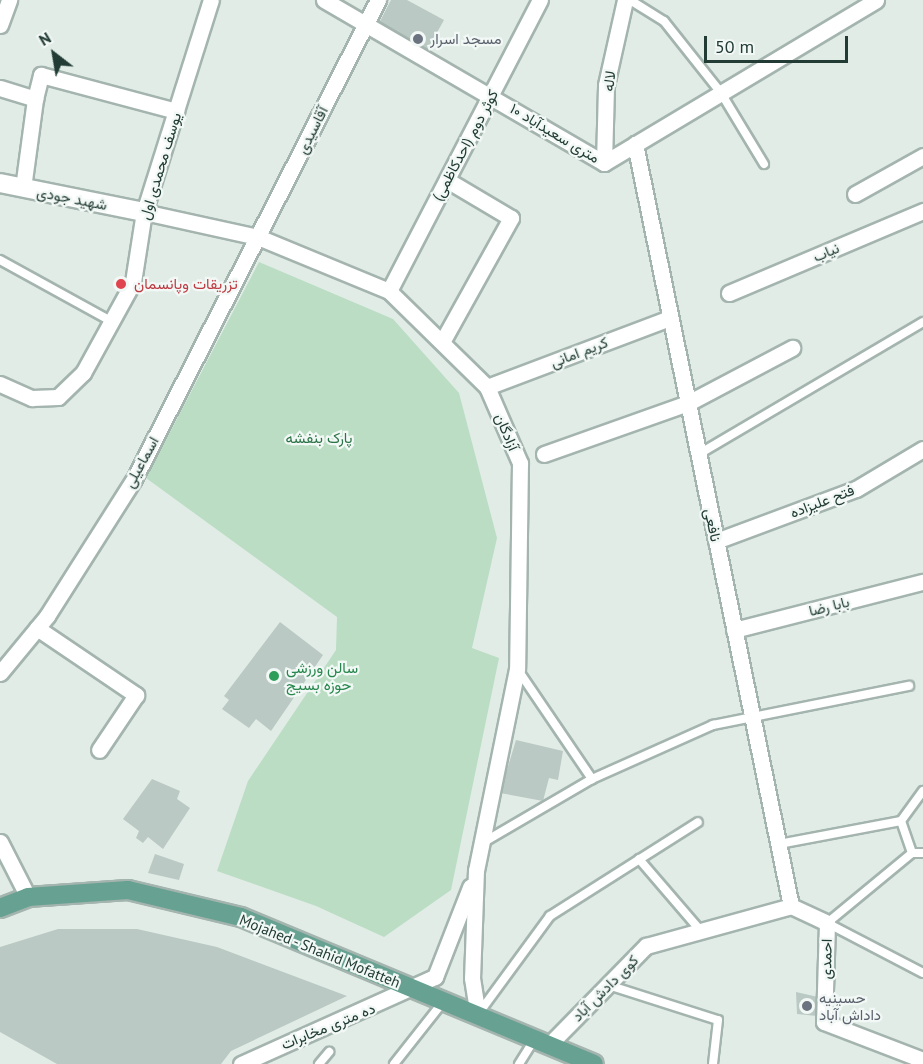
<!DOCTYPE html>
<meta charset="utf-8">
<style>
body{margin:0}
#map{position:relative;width:923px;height:1064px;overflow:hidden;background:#e1ece7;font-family:"PT Sans",Vazirmatn,sans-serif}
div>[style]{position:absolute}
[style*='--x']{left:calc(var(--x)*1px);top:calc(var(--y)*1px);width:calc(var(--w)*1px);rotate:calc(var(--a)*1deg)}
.green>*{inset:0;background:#baddc3}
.building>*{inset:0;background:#bac9c3}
.roads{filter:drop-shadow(2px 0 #a4b4ae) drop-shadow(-2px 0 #a4b4ae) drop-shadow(0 2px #a4b4ae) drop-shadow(0 -2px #a4b4ae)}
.service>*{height:8px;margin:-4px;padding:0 4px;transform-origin:4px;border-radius:4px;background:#fff}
.minor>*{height:15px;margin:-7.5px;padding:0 7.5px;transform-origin:7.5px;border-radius:7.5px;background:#fff}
.tertiary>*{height:18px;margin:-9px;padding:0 9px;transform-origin:9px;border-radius:9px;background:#fff}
.primary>*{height:18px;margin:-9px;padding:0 9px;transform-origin:9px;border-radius:9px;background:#66a191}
.dots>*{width:16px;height:16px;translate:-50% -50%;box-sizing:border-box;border:3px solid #f2f8f5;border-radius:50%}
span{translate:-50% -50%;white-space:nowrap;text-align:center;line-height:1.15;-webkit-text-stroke:4.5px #f2f8f5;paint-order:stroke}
.worship-label{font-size:15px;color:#5b616d}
.left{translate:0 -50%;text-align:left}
.street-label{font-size:15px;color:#223c35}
.health-label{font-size:15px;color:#be3a42}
.park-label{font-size:15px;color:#2c7347}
.leisure-label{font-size:15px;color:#27864d}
.north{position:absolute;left:24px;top:24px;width:60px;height:60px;-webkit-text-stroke:4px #f2f8f5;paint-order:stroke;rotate:329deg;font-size:16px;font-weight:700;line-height:24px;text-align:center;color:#223c35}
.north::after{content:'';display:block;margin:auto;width:21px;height:27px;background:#223c35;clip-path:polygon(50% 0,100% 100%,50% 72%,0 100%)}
.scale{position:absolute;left:704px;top:36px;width:144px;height:27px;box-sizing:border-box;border:3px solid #223c35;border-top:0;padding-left:8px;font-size:18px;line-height:21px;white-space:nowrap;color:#223c35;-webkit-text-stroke:4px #f2f8f5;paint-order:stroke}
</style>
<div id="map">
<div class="green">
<i style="clip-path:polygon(259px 262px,393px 319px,459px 393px,497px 538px,472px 648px,499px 658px,451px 890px,384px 937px,316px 906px,217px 871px,248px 781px,336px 650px,337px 617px,146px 478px)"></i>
</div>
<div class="building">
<i style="clip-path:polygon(391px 0,407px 0,444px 20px,426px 52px,378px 25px)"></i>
<i style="clip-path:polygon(280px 622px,323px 655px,271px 731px,256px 719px,249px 728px,222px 709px,229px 700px,224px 696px)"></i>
<i style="clip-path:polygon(516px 740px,563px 751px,558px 780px,549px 778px,543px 801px,500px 793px)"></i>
<i style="clip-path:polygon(152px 779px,180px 791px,177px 799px,190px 808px,163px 849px,148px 837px,143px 843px,136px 838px,139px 831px,123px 819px)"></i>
<i style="clip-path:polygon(155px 854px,184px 864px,179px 880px,148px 873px)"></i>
<i style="clip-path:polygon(58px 929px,137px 929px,217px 947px,347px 996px,231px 1051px,221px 1064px,57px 1064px,0 1032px,0 947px)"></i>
<i style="clip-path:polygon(796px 992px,818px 997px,817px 1016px,797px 1014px)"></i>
</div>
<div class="roads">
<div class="service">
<i style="--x:630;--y:0;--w:40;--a:32"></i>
<i style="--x:664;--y:21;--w:92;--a:51.6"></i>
<i style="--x:721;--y:93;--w:83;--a:58.8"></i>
<i style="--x:0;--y:260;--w:127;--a:28.8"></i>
<i style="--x:699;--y:454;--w:260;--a:-30.5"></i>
<i style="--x:518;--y:670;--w:132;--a:55.8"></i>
<i style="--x:901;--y:821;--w:37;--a:-54"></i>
<i style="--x:484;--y:842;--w:125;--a:-30.3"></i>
<i style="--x:592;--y:779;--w:133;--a:-24.1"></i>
<i style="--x:713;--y:725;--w:200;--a:-11.3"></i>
<i style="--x:779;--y:844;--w:124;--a:-10.7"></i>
<i style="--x:901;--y:821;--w:34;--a:71"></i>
<i style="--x:912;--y:853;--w:110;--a:140.5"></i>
<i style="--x:827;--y:923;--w:108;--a:27.5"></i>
<i style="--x:912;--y:853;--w:11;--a:0"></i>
<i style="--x:639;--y:859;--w:95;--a:49.3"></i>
<i style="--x:608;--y:985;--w:115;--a:17.7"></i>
<i style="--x:718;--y:1020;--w:44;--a:96.5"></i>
<i style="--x:479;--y:1013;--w:120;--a:-53.8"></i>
<i style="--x:550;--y:916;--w:175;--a:-32.4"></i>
<i style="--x:319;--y:1064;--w:16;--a:-50"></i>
<i style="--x:394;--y:1064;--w:79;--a:-51.7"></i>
<i style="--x:519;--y:1064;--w:28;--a:-58"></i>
</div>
<div class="minor">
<i style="--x:324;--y:0;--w:324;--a:30.2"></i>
<i style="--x:604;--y:163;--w:317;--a:-30.9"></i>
<i style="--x:0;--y:25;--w:27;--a:-70"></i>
<i style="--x:0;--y:88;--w:37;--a:17"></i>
<i style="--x:35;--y:99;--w:25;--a:-76"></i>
<i style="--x:41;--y:75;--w:140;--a:14.9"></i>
<i style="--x:635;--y:144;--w:778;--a:78.43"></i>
<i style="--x:604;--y:163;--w:78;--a:-88.5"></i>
<i style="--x:606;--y:85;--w:87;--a:-77.4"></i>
<i style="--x:23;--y:188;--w:90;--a:-82.3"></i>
<i style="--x:855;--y:194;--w:78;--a:-29.2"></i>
<i style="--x:144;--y:212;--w:117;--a:12.4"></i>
<i style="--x:258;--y:237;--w:142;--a:22.4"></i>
<i style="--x:389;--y:291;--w:137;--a:44.4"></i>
<i style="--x:487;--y:387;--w:83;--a:66.5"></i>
<i style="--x:520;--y:463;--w:206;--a:90.8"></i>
<i style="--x:517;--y:669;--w:205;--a:101.5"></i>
<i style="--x:476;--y:870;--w:108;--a:92.1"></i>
<i style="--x:472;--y:978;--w:37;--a:81"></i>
<i style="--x:389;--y:291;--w:328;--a:-62.6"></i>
<i style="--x:729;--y:293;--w:211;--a:-22.9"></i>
<i style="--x:442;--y:342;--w:142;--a:-60.9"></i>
<i style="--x:511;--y:218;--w:74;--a:-149.3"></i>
<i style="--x:0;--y:384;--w:35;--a:24"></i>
<i style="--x:32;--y:398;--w:26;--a:-2"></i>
<i style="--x:58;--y:397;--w:35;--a:-44"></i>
<i style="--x:83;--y:373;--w:104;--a:-61.2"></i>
<i style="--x:133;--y:282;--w:71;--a:-81.1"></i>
<i style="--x:144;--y:212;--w:222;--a:-72.5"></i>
<i style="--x:487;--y:387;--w:196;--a:-20.7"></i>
<i style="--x:544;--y:454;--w:153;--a:-19.5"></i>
<i style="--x:688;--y:403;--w:118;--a:-27.9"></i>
<i style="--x:716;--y:541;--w:149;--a:-20.4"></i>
<i style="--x:856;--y:489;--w:78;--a:-30.8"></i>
<i style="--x:37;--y:628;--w:120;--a:34.1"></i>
<i style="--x:136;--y:695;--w:66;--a:123.9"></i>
<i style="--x:734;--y:630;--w:195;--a:-14.3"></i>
<i style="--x:0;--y:673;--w:74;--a:-50.5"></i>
<i style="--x:47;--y:616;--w:162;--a:-57.6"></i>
<i style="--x:134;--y:479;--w:538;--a:-63.01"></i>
<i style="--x:0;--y:842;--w:62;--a:63"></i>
<i style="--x:549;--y:1045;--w:139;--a:-45.6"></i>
<i style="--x:646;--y:946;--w:150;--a:-15.4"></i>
<i style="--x:791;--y:906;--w:40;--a:25"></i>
<i style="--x:827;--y:923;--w:99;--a:91.7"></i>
<i style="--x:824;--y:1022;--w:106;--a:21"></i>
<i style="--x:241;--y:1064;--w:213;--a:-24.2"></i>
<i style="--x:435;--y:977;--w:97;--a:-68.7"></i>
</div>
<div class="tertiary">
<i style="--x:0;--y:183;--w:147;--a:11.4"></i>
</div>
<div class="primary">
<i style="--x:0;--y:908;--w:30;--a:-21"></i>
<i style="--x:28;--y:897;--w:100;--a:-4"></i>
<i style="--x:128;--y:890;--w:116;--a:13.4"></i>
<i style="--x:241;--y:917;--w:382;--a:22.6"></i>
</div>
</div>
<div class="dots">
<i style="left:418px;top:39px;background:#6b7280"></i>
<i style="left:121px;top:284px;background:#e0444e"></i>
<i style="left:274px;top:676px;background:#2e9e5b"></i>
<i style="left:807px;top:1006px;background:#6b7280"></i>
</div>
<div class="worship-label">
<span class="left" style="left:430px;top:39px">مسجد اسرار</span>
<span class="left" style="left:819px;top:1006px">حسینیه<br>داداش آباد</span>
</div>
<div class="street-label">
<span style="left:609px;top:81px;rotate:-82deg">لاله</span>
<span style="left:312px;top:130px;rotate:-63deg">آقاسیدی</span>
<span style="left:555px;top:133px;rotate:31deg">۱۰ متری سعیدآباد</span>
<span style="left:465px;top:145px;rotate:-62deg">کوثر دوم (احدکاظمی)</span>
<span style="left:160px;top:166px;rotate:-73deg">یوسف محمدی اول</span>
<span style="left:72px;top:198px;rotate:11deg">شهید جودی</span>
<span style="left:826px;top:252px;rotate:-23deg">نیاب</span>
<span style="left:579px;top:352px;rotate:-21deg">کریم امانی</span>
<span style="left:507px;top:432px;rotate:67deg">آزادگان</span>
<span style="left:141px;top:462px;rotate:-61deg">اسماعیلی</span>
<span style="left:822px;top:501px;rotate:-21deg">فتح علیزاده</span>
<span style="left:713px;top:525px;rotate:78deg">نافعی</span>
<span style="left:829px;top:606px;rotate:-14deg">بابا رضا</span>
<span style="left:320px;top:951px;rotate:22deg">Mojahed - Shahid Mofatteh</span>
<span style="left:826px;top:959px;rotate:-89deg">احمدی</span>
<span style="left:605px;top:988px;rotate:-45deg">کوی دادش آباد</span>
<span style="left:328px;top:1026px;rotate:-22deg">ده متری مخابرات</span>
</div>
<div class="health-label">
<span class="left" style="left:134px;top:284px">تزریقات وپانسمان</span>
</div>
<div class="park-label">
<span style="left:319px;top:438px">پارک بنفشه</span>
</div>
<div class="leisure-label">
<span class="left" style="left:286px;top:676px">سالن ورزشی<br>حوزه بسیج</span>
</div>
<div class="north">N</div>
<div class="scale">50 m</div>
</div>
